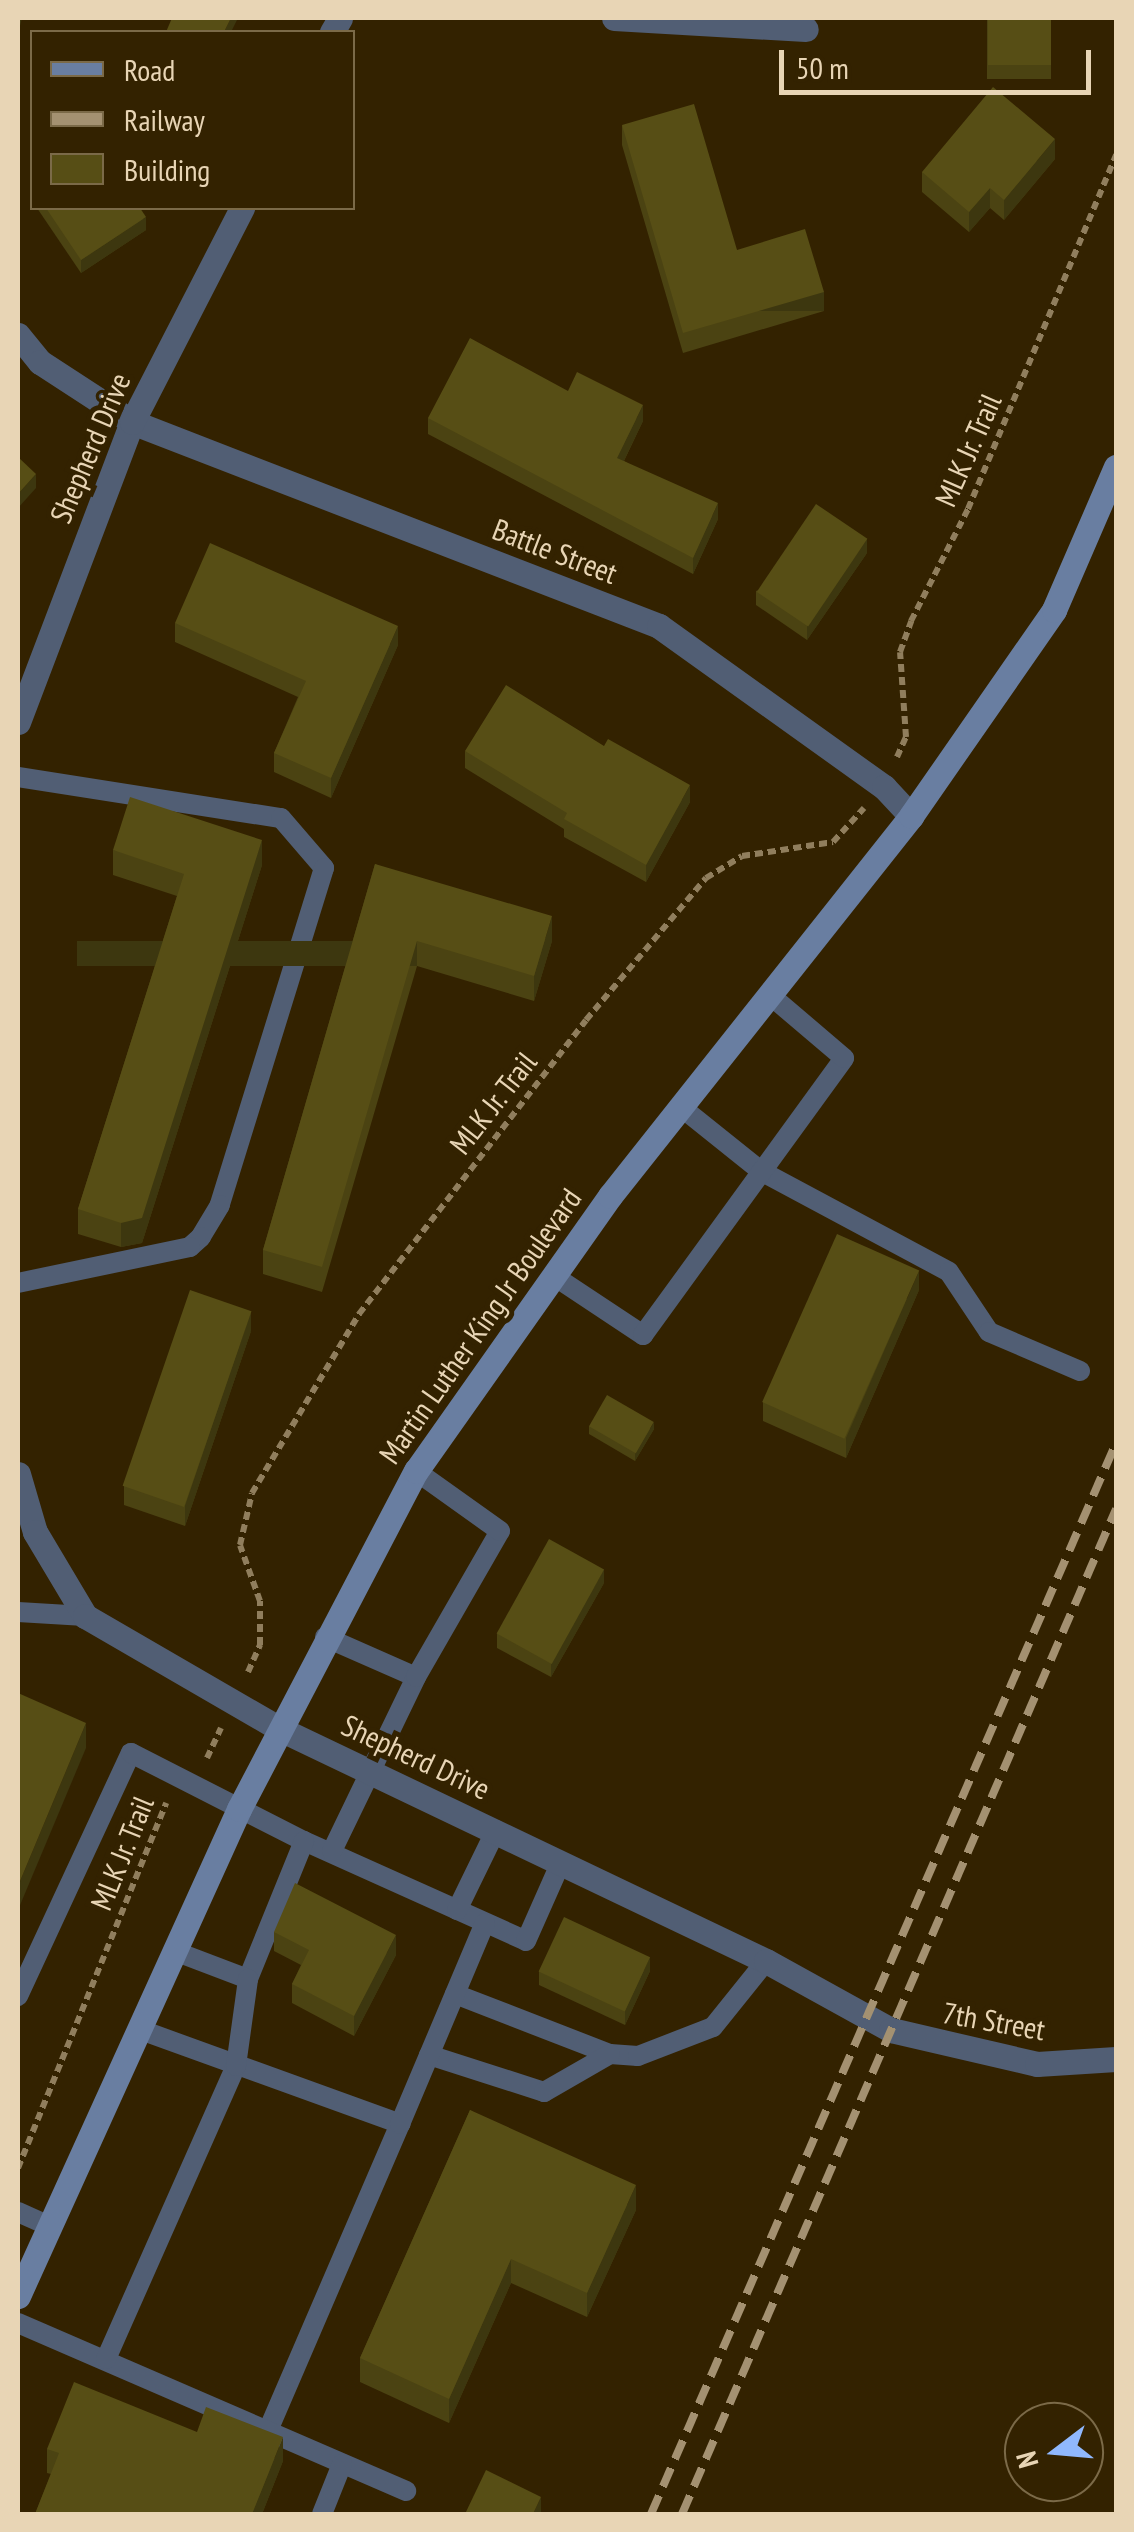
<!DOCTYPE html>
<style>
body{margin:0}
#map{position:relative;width:1134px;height:2532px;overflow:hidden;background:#320;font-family:"PT Sans Narrow",sans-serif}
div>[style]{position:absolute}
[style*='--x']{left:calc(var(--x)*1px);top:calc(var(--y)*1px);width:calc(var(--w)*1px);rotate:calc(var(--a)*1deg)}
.path>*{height:6px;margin-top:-3px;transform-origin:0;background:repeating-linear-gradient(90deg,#907e5d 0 8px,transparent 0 13px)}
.service>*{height:20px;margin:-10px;padding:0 10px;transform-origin:10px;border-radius:10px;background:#515e74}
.minor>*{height:25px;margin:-12.5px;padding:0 12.5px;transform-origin:12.5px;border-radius:12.5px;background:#515e74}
.secondary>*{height:25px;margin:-12.5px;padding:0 12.5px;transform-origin:12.5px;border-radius:12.5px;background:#697ea1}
.rail>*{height:8px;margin-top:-4px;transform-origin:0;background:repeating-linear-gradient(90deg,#a49171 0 20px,transparent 0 30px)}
.wall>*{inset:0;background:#4b4312;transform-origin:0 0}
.shaded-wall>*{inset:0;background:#3d370f;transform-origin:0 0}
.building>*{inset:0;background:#574e15;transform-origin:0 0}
span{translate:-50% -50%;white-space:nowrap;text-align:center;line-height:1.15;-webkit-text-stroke:10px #320;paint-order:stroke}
.street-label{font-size:30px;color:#e8d5b5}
.frame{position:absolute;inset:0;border:20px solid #e8d5b5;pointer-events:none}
.legend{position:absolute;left:30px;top:30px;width:325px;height:180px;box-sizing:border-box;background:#320;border:2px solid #7b6a48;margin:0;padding:12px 18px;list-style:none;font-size:30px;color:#e8d5b5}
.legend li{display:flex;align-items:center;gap:20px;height:50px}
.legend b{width:50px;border:2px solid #7b6a48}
.north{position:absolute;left:1004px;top:2402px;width:100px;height:100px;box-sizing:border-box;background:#320;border:2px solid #7b6a48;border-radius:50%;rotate:254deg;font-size:28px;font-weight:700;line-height:40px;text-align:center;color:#e8d5b5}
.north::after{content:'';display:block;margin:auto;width:35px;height:45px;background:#90b8fd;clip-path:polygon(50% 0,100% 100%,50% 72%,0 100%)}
.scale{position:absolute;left:779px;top:50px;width:312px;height:45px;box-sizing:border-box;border:5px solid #e8d5b5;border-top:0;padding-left:12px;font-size:30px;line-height:35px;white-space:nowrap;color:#e8d5b5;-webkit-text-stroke:8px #320;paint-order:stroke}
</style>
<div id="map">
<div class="path">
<i style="--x:897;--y:757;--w:22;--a:-66"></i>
<i style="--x:906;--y:737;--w:85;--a:-94"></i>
<i style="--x:900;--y:652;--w:33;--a:-70"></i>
<i style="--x:911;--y:621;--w:126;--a:-63"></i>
<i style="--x:968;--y:509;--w:384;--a:-67.3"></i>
<i style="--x:248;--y:1672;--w:30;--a:-66"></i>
<i style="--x:260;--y:1645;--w:44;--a:-90"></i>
<i style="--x:260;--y:1601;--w:59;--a:-109.7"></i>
<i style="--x:240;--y:1545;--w:53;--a:-77"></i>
<i style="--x:252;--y:1493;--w:209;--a:-59.1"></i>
<i style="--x:359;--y:1314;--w:371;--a:-52.3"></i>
<i style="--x:586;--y:1020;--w:186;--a:-49.8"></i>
<i style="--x:706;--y:878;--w:42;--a:-31.4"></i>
<i style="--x:742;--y:856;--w:92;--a:-8.7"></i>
<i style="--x:833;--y:842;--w:46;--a:-47.6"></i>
<i style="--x:207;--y:1758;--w:33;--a:-65"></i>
<i style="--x:18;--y:2168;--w:394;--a:-67.9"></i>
</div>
<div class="service">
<i style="--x:18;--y:777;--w:266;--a:8.9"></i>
<i style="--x:281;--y:818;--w:66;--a:49.3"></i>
<i style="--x:324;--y:868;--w:353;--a:107.2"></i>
<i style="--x:220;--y:1205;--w:37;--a:121"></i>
<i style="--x:201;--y:1237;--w:15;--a:138"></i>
<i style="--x:190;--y:1247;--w:176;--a:168.2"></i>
<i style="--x:681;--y:1107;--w:102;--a:38.7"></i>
<i style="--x:761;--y:1171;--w:213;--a:28.2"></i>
<i style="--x:949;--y:1272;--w:72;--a:56.3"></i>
<i style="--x:989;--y:1332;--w:99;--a:23.2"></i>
<i style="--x:554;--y:1276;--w:107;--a:33.5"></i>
<i style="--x:643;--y:1335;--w:342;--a:-54"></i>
<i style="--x:844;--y:1058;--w:97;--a:-139.6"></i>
<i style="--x:18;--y:1612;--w:67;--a:3.4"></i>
<i style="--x:325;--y:1637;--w:99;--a:23.7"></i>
<i style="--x:304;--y:1841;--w:243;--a:24.2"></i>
<i style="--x:526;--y:1941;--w:86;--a:-66.1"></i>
<i style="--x:332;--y:1851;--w:193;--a:-64.2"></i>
<i style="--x:416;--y:1677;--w:168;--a:-60.1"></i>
<i style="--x:500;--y:1531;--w:103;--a:-144.5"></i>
<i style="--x:457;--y:1910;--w:89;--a:-64"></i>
<i style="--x:455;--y:1994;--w:166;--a:21.2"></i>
<i style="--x:610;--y:2054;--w:28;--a:4"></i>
<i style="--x:638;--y:2056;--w:80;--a:-21.1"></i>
<i style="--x:713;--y:2027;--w:85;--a:-51.2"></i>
<i style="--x:18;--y:1996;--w:268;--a:-65.1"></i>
<i style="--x:131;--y:1753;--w:194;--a:27"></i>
<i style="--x:304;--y:1841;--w:149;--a:112.1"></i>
<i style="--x:248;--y:1979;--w:76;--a:-159.2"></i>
<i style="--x:141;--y:2030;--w:276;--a:19.9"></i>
<i style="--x:400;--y:2124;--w:334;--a:113.3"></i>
<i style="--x:429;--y:2055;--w:121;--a:17.8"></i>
<i style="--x:544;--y:2092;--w:76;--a:-29.9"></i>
<i style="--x:400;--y:2124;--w:218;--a:-67.1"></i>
<i style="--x:18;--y:2212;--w:34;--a:24"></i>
<i style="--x:18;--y:2323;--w:423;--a:23.4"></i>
<i style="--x:106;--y:2359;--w:321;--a:-66.1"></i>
<i style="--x:236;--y:2066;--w:88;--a:-82.1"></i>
<i style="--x:322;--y:2514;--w:54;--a:-68.2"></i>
</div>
<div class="minor">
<i style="--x:614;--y:18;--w:192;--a:3.3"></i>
<i style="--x:332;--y:32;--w:16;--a:-60"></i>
<i style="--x:18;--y:335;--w:35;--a:51"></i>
<i style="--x:40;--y:362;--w:110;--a:33.1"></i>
<i style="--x:132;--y:422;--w:565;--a:21.16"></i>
<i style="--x:659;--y:626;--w:277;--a:35.6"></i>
<i style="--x:884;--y:787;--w:40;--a:47"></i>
<i style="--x:18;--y:722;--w:321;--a:-69.2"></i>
<i style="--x:132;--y:422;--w:241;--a:-62.8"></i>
<i style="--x:18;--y:1474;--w:60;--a:73.7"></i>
<i style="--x:35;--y:1532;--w:98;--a:59.2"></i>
<i style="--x:85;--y:1616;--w:225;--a:30.1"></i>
<i style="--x:280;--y:1729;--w:539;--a:25.52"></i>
<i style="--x:766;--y:1961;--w:143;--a:28.9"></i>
<i style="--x:891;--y:2030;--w:150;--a:13.1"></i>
<i style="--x:1037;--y:2064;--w:79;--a:-3.6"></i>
</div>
<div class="secondary">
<i style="--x:18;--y:2296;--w:535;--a:-65.59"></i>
<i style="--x:239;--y:1809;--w:382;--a:-62.4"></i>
<i style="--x:416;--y:1471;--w:337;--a:-54.8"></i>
<i style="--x:610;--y:1196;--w:485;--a:-51.6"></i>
<i style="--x:911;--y:816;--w:251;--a:-55.2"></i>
<i style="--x:1054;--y:610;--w:156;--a:-66.6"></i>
</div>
<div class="rail">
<i style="--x:651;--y:2514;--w:1168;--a:-66.53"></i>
<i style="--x:682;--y:2514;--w:1095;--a:-66.64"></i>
</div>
<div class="wall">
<i style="left:987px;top:18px;width:64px;height:61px"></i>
<i style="clip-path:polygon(622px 125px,737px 250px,824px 311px,683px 353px,622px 145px)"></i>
<i style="clip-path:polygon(1055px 159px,1004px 220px,990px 208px,969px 232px,922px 192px,922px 172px)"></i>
<i style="clip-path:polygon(37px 208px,140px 208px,146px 230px,81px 273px)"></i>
<i style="clip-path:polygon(568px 391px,643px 421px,624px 461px,718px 519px,693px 574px,428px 434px,428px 418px)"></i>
<i style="clip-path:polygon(867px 553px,807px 640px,756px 605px,756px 591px)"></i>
<i style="clip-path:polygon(175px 623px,398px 645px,331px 798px,274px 772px,274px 753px,298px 697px,175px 642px)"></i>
<i style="clip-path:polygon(465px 751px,690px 802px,646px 882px,564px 837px,564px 829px,465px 768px)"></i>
<i style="clip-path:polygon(113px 850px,262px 865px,142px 1243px,121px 1247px,78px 1234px,78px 1209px,177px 896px,113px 875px)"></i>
<i style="clip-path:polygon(375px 864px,552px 941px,534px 1001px,417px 966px,322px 1292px,263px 1274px,263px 1250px)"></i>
<i style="clip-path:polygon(919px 1290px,846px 1458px,763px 1421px,763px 1402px)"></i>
<i style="clip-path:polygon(251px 1331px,185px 1526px,124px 1505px,124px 1486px)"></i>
<i style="clip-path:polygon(589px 1426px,654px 1429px,635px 1461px,589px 1434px)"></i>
<i style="clip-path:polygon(604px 1583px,551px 1677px,497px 1648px,497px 1634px)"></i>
<i style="clip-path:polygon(274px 1932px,396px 1955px,354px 2036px,292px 2003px,292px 1984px,301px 1965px,274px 1951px)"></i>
<i style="clip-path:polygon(539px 1971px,650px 1971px,625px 2025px,539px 1985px)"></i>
<i style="clip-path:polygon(470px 2110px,636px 2210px,587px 2317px,511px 2283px,449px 2423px,360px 2382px,360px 2358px)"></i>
<i style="clip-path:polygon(197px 2432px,283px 2461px,262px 2514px,35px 2514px,51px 2474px,47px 2473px,47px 2449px)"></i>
</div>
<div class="shaded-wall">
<i style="clip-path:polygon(18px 18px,22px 18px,18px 34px)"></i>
<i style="clip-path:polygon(231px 18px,238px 18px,231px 32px,224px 32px)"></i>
<i style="clip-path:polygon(1055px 139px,1055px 159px,1004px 220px,1004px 200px)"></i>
<i style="clip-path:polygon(990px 188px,990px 208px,969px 232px,969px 212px)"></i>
<i style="clip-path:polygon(146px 217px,146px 230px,81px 273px,81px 260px)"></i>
<i style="left:824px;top:292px;width:19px;height:147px;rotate:90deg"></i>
<i style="clip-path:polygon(643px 405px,643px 421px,617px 475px,617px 458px)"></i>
<i style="clip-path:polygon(36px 474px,36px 488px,18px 508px,18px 494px)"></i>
<i style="clip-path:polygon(718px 503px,718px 519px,693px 574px,693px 558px)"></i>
<i style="clip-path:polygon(867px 539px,867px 553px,807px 640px,807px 626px)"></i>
<i style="clip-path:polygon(398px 626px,398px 645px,331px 798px,331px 778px)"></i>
<i style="clip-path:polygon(690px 785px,690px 802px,646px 882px,646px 865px)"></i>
<i style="clip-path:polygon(262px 840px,262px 865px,142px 1243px,121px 1247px,121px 1223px)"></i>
<i style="clip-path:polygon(552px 916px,552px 941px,534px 1001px,534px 976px)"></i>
<i style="left:417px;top:941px;width:25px;height:340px;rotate:90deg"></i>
<i style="clip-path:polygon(919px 1271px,919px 1290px,846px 1458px,846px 1438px)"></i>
<i style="clip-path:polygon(251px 1311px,251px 1331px,185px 1526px,185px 1506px)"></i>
<i style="clip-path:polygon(654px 1422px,654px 1429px,635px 1461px,635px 1454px)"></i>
<i style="clip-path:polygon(604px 1569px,604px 1583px,551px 1677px,551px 1664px)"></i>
<i style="clip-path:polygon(86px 1723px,86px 1748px,18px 1910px,18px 1886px)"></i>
<i style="clip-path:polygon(396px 1935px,396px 1955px,354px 2036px,354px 2016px)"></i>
<i style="clip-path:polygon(650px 1957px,650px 1971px,625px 2025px,625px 2011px)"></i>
<i style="clip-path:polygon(636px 2185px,636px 2210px,587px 2317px,587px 2293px)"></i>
<i style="clip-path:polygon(511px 2259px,511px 2283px,449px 2423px,449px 2399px)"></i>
<i style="clip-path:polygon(283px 2437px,283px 2461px,262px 2514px,252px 2514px)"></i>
<i style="clip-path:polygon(541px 2497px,541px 2514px,533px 2514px)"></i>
</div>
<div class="building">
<i style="clip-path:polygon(172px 18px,231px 18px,224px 32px,166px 32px)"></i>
<i style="left:988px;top:18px;width:63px;height:47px"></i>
<i style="clip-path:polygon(993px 87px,1055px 139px,1004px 200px,990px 188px,969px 212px,922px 172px)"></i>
<i style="clip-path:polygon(694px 104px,737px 250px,805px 229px,824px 292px,683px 333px,622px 125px)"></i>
<i style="clip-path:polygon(46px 208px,140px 208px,146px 217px,81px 260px)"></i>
<i style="clip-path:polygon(470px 338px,568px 391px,577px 372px,643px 405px,617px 458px,718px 503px,693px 558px,428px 418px)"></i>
<i style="clip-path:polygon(18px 457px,36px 474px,18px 494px)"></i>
<i style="left:816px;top:504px;width:62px;height:106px;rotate:34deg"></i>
<i style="clip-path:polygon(210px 543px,398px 626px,331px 778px,274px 753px,306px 681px,175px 623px)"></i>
<i style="clip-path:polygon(506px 685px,604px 746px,608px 739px,690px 785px,646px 865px,564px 819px,567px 813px,465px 751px)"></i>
<i style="clip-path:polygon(130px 797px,262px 840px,142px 1218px,121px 1223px,78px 1209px,184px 874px,113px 850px)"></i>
<i style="clip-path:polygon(375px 864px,552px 916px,534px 976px,417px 941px,322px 1267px,263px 1250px)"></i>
<i style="left:837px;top:1234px;width:90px;height:184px;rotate:24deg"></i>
<i style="left:190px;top:1290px;width:65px;height:207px;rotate:19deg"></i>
<i style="left:607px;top:1395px;width:54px;height:36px;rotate:30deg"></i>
<i style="left:549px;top:1539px;width:63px;height:108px;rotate:29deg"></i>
<i style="clip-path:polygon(18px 1693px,86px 1723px,18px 1886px)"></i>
<i style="clip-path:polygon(295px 1883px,396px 1935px,354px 2016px,292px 1984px,309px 1950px,274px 1932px)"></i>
<i style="left:564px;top:1917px;width:95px;height:60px;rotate:25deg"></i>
<i style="clip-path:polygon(470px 2110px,636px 2185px,587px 2293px,511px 2259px,449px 2399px,360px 2358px)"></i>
<i style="clip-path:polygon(74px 2382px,197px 2432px,206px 2407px,283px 2437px,252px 2514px,35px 2514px,59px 2453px,47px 2449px)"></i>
<i style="clip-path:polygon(486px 2470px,541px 2497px,533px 2514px,465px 2514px)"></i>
</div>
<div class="street-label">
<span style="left:90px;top:448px;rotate:-67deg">Shepherd Drive</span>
<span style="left:968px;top:450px;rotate:-66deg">MLK Jr. Trail</span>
<span style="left:555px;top:551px;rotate:21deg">Battle Street</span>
<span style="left:493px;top:1103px;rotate:-52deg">MLK Jr. Trail</span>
<span style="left:480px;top:1326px;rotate:-55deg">Martin Luther King Jr Boulevard</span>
<span style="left:416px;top:1757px;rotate:25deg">Shepherd Drive</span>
<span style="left:122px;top:1853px;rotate:-68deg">MLK Jr. Trail</span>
<span style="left:994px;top:2021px;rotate:10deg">7th Street</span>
</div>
<div class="frame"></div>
<ul class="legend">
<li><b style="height:12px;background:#697ea1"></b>Road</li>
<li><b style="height:12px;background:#a49171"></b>Railway</li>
<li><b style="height:28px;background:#574e15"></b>Building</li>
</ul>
<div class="north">N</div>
<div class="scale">50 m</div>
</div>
